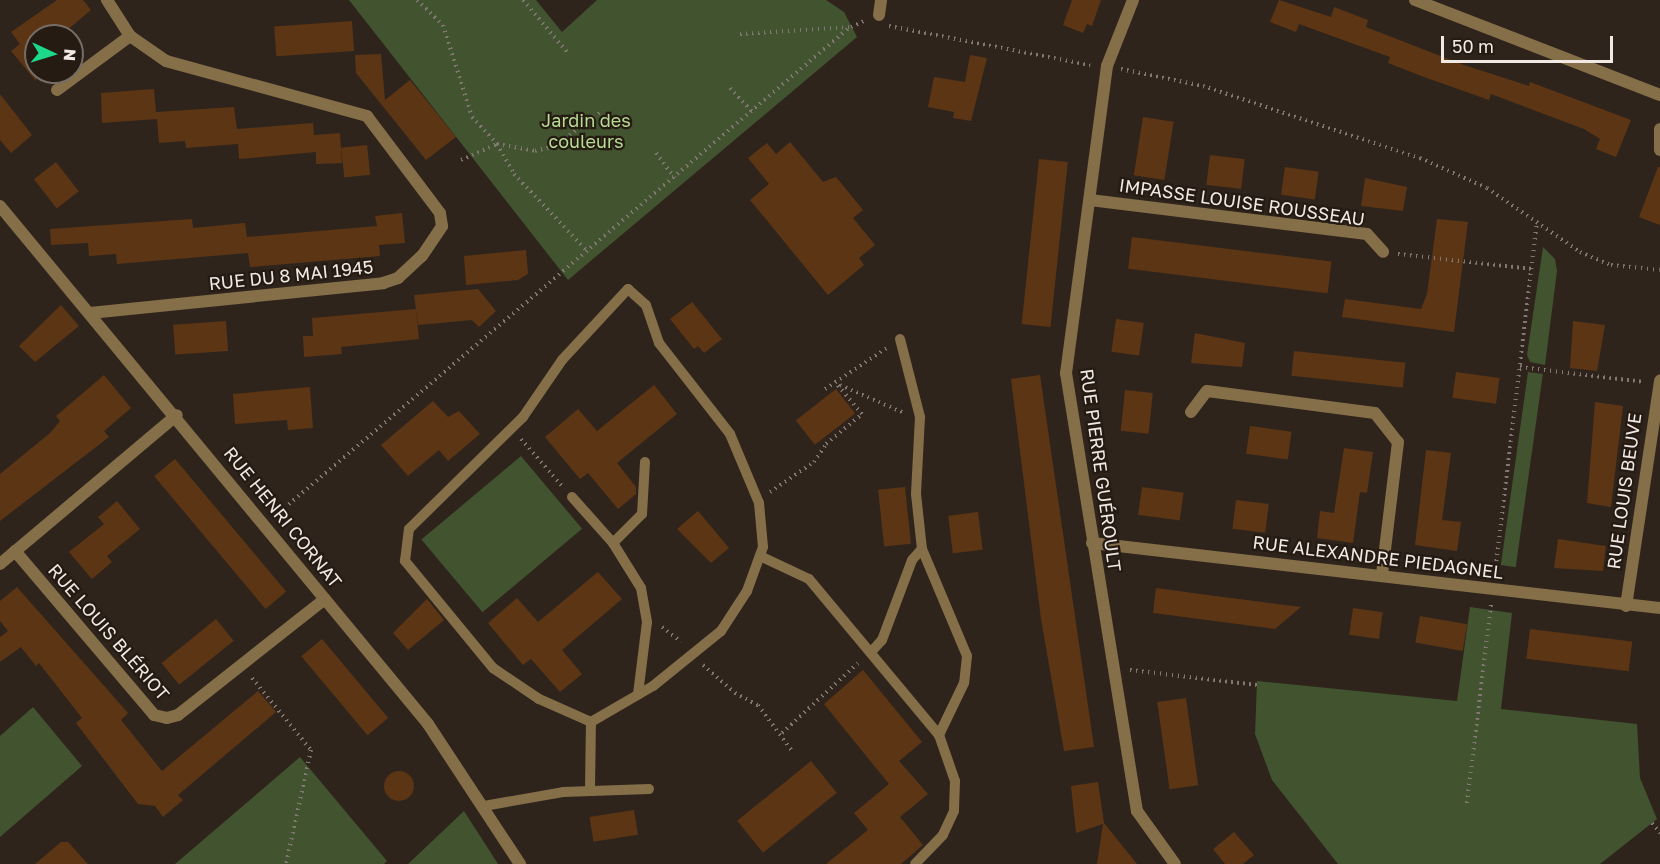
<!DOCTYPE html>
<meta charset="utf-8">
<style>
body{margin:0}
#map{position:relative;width:1660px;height:864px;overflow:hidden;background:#2f241c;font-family:"Golos Text",sans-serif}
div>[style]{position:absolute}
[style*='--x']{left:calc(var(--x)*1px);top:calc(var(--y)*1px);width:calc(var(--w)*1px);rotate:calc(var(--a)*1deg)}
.green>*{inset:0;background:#41532f;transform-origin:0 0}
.building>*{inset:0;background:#5c3514;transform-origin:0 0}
.round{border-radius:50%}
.path>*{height:4px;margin-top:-2px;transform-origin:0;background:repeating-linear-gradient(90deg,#817871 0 1.5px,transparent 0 6px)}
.lane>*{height:10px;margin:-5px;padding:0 5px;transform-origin:5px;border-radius:5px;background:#856f49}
.street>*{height:12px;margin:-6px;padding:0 6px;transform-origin:6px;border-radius:6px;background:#856f49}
span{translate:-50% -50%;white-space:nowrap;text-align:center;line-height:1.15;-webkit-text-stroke:4.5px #251b13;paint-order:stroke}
.park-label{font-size:18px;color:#b7dc94}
.street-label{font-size:18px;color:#f0e9e4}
.north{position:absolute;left:24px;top:24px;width:60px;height:60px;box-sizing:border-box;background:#251b13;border:2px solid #766d67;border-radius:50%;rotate:94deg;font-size:16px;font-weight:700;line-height:24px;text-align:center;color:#f0e9e4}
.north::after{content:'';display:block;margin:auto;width:21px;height:27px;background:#1bd988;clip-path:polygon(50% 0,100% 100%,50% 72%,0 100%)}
.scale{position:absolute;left:1441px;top:36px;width:172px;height:27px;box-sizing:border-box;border:3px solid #f0e9e4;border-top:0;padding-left:8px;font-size:18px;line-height:21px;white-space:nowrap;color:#f0e9e4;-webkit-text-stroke:4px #251b13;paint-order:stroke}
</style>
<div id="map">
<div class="green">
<i style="clip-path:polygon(349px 0,536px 0,562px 32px,597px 0,826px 0,844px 12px,857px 37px,568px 280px)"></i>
<i style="clip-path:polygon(1543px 247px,1555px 259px,1557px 271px,1545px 365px,1530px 362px,1527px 355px)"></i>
<i style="left:1528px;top:372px;width:15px;height:195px;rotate:8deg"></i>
<i style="left:521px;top:456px;width:95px;height:130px;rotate:50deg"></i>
<i style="clip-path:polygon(1470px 607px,1512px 613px,1501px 709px,1637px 724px,1640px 778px,1657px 819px,1600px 864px,1338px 864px,1272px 780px,1255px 734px,1257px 681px,1457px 701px)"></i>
<i style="clip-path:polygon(33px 707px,82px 766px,0 837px,0 736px)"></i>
<i style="clip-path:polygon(300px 757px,387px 861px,384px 864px,175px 864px)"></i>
<i style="clip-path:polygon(464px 811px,498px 864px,408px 864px)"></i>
</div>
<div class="building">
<i style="clip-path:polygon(57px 0,83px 0,91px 10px,60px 36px,36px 36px,36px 81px,11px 51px,20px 44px,11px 32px)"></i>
<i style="clip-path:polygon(1072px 0,1101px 0,1092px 26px,1087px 24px,1083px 33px,1063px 25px)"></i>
<i style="clip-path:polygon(1279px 0,1331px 17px,1334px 7px,1368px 20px,1366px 27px,1461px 64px,1529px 86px,1530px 82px,1631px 120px,1616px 157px,1596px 149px,1600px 139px,1584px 129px,1491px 94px,1489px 100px,1424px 77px,1388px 63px,1390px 57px,1299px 24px,1296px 32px,1270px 22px)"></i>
<i style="left:352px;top:21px;width:30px;height:78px;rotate:86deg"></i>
<i style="clip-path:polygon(381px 54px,385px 100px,410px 80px,456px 137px,426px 160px,356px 73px,355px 55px)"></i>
<i style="clip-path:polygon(970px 55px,987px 58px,971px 121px,953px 118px,954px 112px,928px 107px,934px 77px,965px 82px)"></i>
<i style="clip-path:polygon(154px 89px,156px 112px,234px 107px,237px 129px,313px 123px,314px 135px,340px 133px,342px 163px,316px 164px,316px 152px,239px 159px,238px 144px,186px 148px,185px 141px,159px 143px,157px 119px,102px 123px,101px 93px)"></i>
<i style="clip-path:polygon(0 94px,32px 135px,11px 153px,0 140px)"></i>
<i style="left:1143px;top:117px;width:31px;height:59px;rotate:9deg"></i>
<i style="clip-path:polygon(790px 142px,823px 182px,836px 177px,863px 210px,853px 218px,875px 245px,859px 258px,864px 265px,828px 295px,750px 200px,769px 184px,748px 158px,767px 143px,776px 154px)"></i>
<i style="left:367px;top:145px;width:30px;height:26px;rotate:84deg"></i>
<i style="left:1210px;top:155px;width:35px;height:30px;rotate:7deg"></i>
<i style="left:1039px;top:159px;width:29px;height:166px;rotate:6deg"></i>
<i style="left:56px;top:162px;width:37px;height:28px;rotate:52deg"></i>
<i style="left:1285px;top:167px;width:34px;height:28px;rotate:8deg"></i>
<i style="clip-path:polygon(1658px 167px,1660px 167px,1660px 225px,1639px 217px)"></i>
<i style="clip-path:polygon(1365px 178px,1407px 187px,1403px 211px,1361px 206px)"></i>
<i style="clip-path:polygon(402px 213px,405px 243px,379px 245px,380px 256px,250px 267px,248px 253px,117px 264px,116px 254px,89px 256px,88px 243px,51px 245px,50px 229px,192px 219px,193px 228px,245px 223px,247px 237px,377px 226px,375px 216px)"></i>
<i style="clip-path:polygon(1437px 219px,1468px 222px,1454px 332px,1342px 317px,1345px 299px,1421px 309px,1427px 294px)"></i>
<i style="left:1132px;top:237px;width:201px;height:32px;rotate:7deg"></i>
<i style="clip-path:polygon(526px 250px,528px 274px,518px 280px,466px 285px,464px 256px)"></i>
<i style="clip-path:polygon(478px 289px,496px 311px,479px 327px,472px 320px,418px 325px,414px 295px)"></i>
<i style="clip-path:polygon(692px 302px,722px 339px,704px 353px,698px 346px,694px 349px,670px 319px)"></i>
<i style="clip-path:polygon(61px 305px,79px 326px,35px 362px,19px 346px)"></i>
<i style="clip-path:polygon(416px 309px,419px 339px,341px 347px,342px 354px,304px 357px,303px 336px,313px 336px,312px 318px)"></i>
<i style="left:1116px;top:319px;width:28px;height:33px;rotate:8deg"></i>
<i style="left:226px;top:321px;width:30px;height:53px;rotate:86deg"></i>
<i style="clip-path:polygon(1573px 321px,1605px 325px,1597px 371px,1570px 368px)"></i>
<i style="clip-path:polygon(1195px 333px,1245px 343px,1242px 367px,1191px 363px)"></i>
<i style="left:1294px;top:351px;width:112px;height:25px;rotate:6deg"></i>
<i style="left:1456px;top:372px;width:44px;height:26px;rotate:8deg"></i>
<i style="clip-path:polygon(104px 375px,131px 408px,104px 431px,109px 437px,0 521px,0 474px,50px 433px,60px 421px,56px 416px)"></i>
<i style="clip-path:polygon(1040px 375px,1094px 747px,1064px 751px,1041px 619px,1011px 379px)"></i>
<i style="clip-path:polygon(654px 385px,677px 414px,617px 463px,636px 487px,636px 494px,618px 509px,588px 473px,580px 479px,545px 437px,578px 409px,597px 431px)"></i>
<i style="clip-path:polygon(310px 387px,313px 428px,288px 430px,287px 420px,235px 424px,233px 394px)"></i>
<i style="left:836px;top:389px;width:31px;height:51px;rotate:52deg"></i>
<i style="left:1125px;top:390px;width:28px;height:41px;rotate:6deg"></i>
<i style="clip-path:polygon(433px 401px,448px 417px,459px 411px,480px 434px,448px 461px,439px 450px,408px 476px,381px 445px)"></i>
<i style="clip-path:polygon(1595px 402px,1623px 406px,1611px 507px,1587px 503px)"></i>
<i style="left:1250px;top:426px;width:42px;height:28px;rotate:8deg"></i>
<i style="clip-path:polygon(1344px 448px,1373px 452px,1367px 493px,1360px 492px,1353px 543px,1317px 538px,1320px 511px,1334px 513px)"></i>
<i style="clip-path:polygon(1426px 450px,1451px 453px,1442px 520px,1461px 522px,1457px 551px,1415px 545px)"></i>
<i style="left:175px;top:459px;width:173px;height:27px;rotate:50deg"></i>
<i style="left:905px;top:487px;width:57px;height:27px;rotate:84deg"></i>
<i style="left:1142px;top:487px;width:42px;height:28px;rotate:8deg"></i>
<i style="left:1236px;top:500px;width:33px;height:29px;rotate:7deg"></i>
<i style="clip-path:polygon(117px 501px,140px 529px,107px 556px,112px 562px,92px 579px,69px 552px,104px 524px,98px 517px)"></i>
<i style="clip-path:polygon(698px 511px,729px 548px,711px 563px,677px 529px)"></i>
<i style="left:978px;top:512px;width:38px;height:30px;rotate:83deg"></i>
<i style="clip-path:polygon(1558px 539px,1606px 546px,1603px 571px,1554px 568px)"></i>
<i style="clip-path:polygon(598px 572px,622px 599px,562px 650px,582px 674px,560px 692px,531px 659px,523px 665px,488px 623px,517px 598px,538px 622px)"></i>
<i style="clip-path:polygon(17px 587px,128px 713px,121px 720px,162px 771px,258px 691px,276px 712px,178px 795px,183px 800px,163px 817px,155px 806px,138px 804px,76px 723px,82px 718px,39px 663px,36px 666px,21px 647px,0 662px,0 637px,8px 631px,0 621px,0 601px)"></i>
<i style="clip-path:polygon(1156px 588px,1215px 596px,1301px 607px,1275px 629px,1153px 613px)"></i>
<i style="clip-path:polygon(427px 599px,444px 620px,408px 650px,393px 633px)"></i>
<i style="left:1353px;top:608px;width:30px;height:27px;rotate:8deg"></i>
<i style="left:1420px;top:616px;width:48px;height:27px;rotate:10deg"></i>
<i style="left:216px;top:619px;width:28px;height:70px;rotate:51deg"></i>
<i style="left:1530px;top:629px;width:103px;height:30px;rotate:7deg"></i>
<i style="left:322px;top:639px;width:103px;height:27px;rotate:50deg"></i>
<i style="clip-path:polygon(863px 670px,922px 742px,899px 761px,928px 794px,900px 817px,923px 845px,901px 864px,826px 864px,868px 830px,854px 813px,889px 784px,824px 704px)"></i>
<i style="left:1186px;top:698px;width:88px;height:29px;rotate:82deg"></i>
<i style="left:811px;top:761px;width:41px;height:95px;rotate:51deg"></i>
<i class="round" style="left:384px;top:771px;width:30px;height:30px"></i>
<i style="clip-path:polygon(1098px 782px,1104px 823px,1137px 864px,1097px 864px,1103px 824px,1076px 833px,1071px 786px)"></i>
<i style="left:634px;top:810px;width:25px;height:45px;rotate:81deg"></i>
<i style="clip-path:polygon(1234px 832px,1254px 855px,1243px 864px,1225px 864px,1213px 849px)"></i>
<i style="clip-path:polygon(61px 842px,68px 842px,88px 864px,35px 864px)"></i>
</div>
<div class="path">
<i style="--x:417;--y:0;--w:36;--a:44"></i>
<i style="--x:443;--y:25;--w:96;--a:72.5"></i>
<i style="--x:472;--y:117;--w:37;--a:47"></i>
<i style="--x:497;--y:144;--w:39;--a:10"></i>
<i style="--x:535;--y:151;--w:21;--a:-14"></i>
<i style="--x:555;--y:146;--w:60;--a:-36.9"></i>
<i style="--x:523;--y:0;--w:70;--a:49.7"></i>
<i style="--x:889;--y:26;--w:205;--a:11"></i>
<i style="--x:740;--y:34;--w:111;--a:-3.6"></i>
<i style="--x:851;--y:27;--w:14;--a:-25"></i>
<i style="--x:1121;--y:69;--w:84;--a:11.7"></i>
<i style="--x:1203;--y:86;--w:229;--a:18.4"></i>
<i style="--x:1420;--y:158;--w:73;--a:24.1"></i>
<i style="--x:1487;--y:188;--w:113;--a:34.5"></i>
<i style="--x:1580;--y:252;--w:34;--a:23"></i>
<i style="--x:1611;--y:265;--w:49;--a:5.8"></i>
<i style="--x:730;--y:88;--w:33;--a:47"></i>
<i style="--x:656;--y:153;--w:31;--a:53"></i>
<i style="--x:461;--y:160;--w:39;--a:-24"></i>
<i style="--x:497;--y:144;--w:34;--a:60"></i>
<i style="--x:514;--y:174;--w:108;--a:46.5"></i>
<i style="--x:1398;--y:254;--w:135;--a:6.4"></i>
<i style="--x:1520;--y:367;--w:125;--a:6.9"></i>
<i style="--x:840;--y:385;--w:70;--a:23.6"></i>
<i style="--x:825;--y:389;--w:74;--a:-33.5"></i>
<i style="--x:521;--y:439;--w:62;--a:48.9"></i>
<i style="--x:770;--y:492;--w:53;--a:-34.3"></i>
<i style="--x:814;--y:462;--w:22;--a:-56"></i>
<i style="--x:826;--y:444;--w:47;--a:-39.8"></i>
<i style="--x:862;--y:414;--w:39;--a:-130"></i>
<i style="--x:275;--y:516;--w:755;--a:-40.38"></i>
<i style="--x:1495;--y:573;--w:353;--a:-83.2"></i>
<i style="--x:662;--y:627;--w:24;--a:38"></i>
<i style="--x:703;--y:665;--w:43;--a:41.2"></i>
<i style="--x:735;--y:693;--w:26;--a:28"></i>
<i style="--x:758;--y:705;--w:57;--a:53.5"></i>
<i style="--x:1130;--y:670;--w:128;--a:6.7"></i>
<i style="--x:252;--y:678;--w:93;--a:50.7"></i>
<i style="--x:311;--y:750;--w:117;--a:102.4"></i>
<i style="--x:782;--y:733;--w:103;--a:-42.6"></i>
<i style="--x:1467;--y:803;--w:200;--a:-83.1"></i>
<i style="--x:1652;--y:823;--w:13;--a:51"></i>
</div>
<div class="lane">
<i style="--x:628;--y:289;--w:24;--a:42"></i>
<i style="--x:646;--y:305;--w:40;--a:71.1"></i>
<i style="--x:659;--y:343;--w:115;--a:52"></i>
<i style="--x:730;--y:434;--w:75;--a:67.2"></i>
<i style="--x:759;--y:503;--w:44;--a:84.8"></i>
<i style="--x:763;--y:547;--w:47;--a:110"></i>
<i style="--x:747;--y:591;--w:48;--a:123"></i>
<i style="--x:721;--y:631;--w:87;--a:141"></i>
<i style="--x:653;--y:686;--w:72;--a:149.9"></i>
<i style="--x:591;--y:722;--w:57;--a:-156.1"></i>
<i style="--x:539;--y:699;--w:55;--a:-146"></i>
<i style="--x:493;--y:668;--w:139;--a:-129.4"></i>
<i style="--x:405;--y:561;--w:32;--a:-83"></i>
<i style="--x:409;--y:529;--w:160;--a:-44.5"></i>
<i style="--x:523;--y:417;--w:69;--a:-55.6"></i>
<i style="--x:562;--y:360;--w:97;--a:-47.1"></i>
<i style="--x:900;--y:339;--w:81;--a:75.6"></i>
<i style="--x:920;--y:417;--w:77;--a:93"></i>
<i style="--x:916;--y:494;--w:55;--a:83.8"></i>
<i style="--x:922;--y:549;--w:116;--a:67.2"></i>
<i style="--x:967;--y:656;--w:27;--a:96"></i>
<i style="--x:964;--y:683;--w:58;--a:115.7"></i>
<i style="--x:572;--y:497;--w:62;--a:48.3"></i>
<i style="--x:613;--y:543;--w:53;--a:58.1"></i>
<i style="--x:641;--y:588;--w:35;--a:80"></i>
<i style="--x:647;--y:622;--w:73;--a:97.1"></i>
<i style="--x:613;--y:543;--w:41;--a:-45"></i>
<i style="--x:642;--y:514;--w:52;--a:-86.7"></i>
<i style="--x:760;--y:556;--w:54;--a:25.1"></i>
<i style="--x:809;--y:579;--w:203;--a:50.2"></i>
<i style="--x:939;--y:735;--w:49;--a:70.8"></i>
<i style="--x:955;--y:781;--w:30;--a:92"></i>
<i style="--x:954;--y:811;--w:26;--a:115"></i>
<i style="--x:943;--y:835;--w:40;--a:134"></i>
<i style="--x:872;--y:651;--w:15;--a:-48"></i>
<i style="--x:882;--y:640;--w:85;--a:-69.4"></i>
<i style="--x:912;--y:560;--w:15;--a:-48"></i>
<i style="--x:590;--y:790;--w:68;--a:-89.2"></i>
<i style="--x:484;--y:806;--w:80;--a:-10"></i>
<i style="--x:563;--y:792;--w:86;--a:-2"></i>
</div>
<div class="street">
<i style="--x:1133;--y:0;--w:71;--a:111.5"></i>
<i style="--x:1107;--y:66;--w:310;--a:97.6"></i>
<i style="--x:1066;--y:373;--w:444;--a:80.8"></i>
<i style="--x:1137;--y:811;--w:65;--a:54.4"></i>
<i style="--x:1415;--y:0;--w:263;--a:21.2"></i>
<i style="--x:879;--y:15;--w:15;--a:-82"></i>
<i style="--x:57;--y:90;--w:91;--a:-36.5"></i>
<i style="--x:1660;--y:129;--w:21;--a:90"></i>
<i style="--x:1090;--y:200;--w:279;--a:7"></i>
<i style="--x:1367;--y:234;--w:24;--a:48"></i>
<i style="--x:0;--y:206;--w:672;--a:50.43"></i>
<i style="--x:428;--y:724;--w:168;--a:56.7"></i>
<i style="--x:90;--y:313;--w:295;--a:-5.8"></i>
<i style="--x:383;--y:283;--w:16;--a:-18"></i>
<i style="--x:398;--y:278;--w:33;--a:-43"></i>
<i style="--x:422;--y:256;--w:36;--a:-56"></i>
<i style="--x:442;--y:226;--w:13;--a:-99"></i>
<i style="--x:440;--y:213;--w:121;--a:-127"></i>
<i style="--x:367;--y:116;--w:208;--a:-164.7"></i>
<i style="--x:166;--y:61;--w:44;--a:-145.2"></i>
<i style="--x:130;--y:36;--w:43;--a:-122.6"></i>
<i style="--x:1191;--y:412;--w:26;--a:-53"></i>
<i style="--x:1207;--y:391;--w:169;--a:7.5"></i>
<i style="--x:1375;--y:413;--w:37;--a:52"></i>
<i style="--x:1398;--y:442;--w:134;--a:96.9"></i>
<i style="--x:1092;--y:543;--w:572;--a:6.53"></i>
<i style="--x:15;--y:551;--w:215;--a:49.7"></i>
<i style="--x:154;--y:715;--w:13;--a:13"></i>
<i style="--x:167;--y:718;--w:11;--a:-15"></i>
<i style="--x:178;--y:715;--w:187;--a:-38.3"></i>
<i style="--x:0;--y:564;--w:231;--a:-40.1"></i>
<i style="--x:1626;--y:606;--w:228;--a:-81.4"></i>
</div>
<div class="park-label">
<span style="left:586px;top:131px">Jardin des<br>couleurs</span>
</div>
<div class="street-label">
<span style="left:1242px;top:202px;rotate:8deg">IMPASSE LOUISE ROUSSEAU</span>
<span style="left:291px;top:275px;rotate:-6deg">RUE DU 8 MAI 1945</span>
<span style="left:1101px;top:470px;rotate:82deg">RUE PIERRE GUÉROULT</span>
<span style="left:1624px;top:491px;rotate:-82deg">RUE LOUIS BEUVE</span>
<span style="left:283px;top:517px;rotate:51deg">RUE HENRI CORNAT</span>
<span style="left:1378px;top:557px;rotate:7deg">RUE ALEXANDRE PIEDAGNEL</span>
<span style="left:109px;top:632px;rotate:49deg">RUE LOUIS BLÉRIOT</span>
</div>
<div class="north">N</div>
<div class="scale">50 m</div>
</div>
